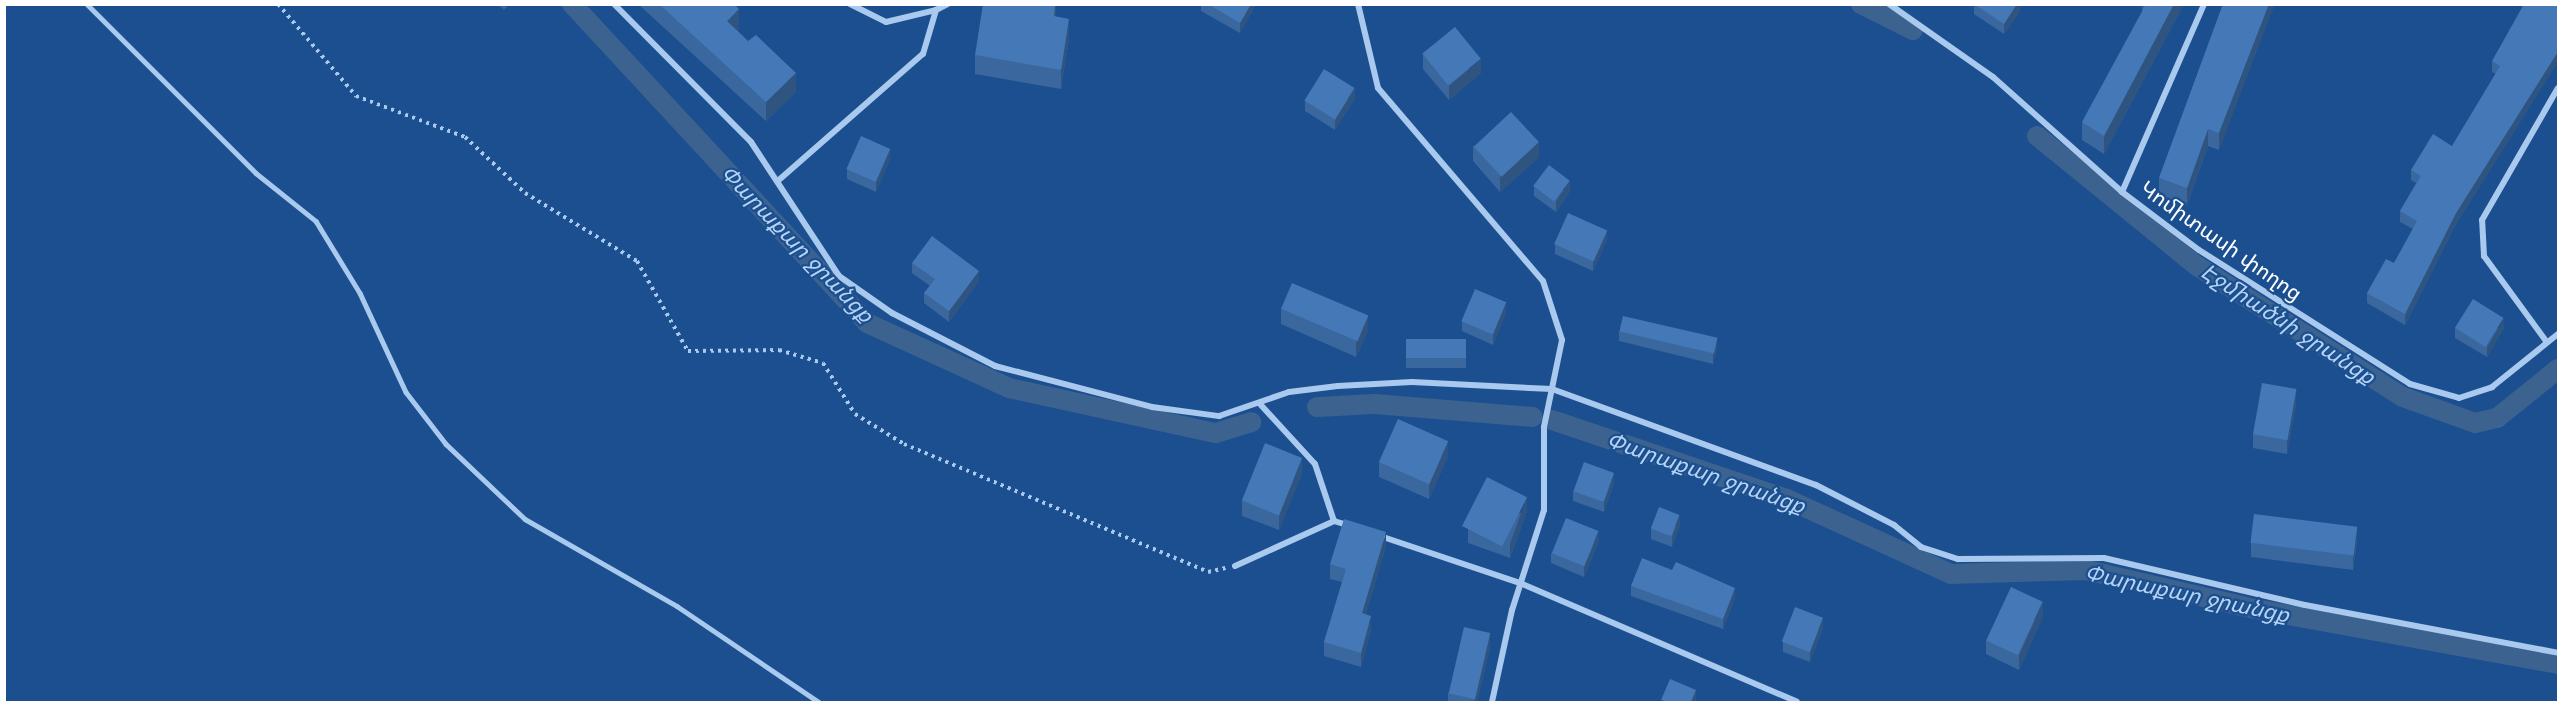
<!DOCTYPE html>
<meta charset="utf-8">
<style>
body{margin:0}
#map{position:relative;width:2563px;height:707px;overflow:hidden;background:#1b4f8f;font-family:"DM Sans","Noto Sans Armenian",sans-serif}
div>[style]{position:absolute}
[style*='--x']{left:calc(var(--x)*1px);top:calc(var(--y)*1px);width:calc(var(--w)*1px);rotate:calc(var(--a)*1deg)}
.canal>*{height:20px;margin:-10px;padding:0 10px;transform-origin:10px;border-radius:10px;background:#3c6290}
.path>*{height:4px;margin-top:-2px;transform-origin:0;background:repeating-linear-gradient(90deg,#a9c9ee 0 3px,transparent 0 7.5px)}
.lane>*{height:4.5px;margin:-2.25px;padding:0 2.25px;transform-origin:2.25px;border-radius:2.25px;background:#a9c9ee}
.street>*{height:6px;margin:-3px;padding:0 3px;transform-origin:3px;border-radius:3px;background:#a9c9ee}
.wall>*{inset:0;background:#3a679d;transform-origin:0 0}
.shaded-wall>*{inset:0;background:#305480}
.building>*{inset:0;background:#4478b7;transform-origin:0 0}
span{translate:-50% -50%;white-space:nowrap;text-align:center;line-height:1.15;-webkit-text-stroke:4.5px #1b4f8f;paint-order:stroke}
.street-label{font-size:21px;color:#fff}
.water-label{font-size:22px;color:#b5d3f5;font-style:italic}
.frame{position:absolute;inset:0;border:6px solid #fff;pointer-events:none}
</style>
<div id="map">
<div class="canal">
<i style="--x:572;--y:4;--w:434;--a:47.2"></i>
<i style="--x:867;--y:323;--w:156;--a:24.6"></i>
<i style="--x:1009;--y:388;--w:212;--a:12.3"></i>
<i style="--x:1216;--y:433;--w:37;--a:-17"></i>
<i style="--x:1861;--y:4;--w:58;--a:26.6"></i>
<i style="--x:2037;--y:136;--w:206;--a:39.1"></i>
<i style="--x:2197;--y:266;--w:244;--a:32.5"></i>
<i style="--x:2403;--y:397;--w:77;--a:19.9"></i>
<i style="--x:2475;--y:423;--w:23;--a:-13"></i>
<i style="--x:2497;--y:418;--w:78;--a:-38.8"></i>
<i style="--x:1317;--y:407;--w:58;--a:-3"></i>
<i style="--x:1375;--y:404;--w:158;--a:4.7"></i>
<i style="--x:1552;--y:420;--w:248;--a:18.6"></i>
<i style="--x:1787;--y:499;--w:180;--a:24.6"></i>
<i style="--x:1951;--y:574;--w:135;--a:-1.7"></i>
<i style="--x:2086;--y:570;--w:168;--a:13"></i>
<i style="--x:2250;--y:608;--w:313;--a:10.3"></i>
</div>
<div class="path">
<i style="--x:278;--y:4;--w:121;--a:49.7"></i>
<i style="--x:356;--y:96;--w:116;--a:20.6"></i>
<i style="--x:465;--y:137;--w:82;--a:43"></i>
<i style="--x:525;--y:193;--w:131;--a:31.3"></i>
<i style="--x:637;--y:261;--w:103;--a:60.5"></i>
<i style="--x:688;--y:351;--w:91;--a:-0.6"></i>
<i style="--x:779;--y:350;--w:46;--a:16.5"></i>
<i style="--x:823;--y:363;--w:60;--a:57.9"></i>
<i style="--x:855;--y:414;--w:57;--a:31.5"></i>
<i style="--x:904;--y:444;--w:330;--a:22.8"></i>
<i style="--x:1208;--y:572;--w:18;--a:-13"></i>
</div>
<div class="lane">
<i style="--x:87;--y:4;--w:239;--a:45"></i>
<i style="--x:256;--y:173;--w:77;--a:38.7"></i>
<i style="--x:316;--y:221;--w:84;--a:58.6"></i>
<i style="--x:360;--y:293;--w:109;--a:65.1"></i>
<i style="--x:406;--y:392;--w:66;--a:52.4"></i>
<i style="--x:446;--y:444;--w:109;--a:43.5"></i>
<i style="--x:525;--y:519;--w:175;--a:29.8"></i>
<i style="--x:677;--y:606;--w:171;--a:34.1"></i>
</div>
<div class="street">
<i style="--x:614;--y:4;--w:194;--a:45.2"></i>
<i style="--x:751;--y:142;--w:160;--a:56.7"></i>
<i style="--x:839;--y:276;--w:65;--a:34.9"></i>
<i style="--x:892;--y:313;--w:116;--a:27.2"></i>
<i style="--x:995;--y:366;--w:162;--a:14.6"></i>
<i style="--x:1152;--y:407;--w:68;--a:7.7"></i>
<i style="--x:1219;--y:416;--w:74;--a:-18.9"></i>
<i style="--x:1289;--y:392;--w:49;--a:-7"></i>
<i style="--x:1338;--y:386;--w:74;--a:-3.1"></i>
<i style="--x:1412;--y:382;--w:140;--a:2.9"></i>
<i style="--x:1552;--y:389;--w:281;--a:20"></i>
<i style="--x:1816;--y:485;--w:88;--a:27.1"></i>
<i style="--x:1894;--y:525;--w:35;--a:39"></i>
<i style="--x:1921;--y:547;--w:39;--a:18"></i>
<i style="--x:1958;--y:559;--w:146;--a:-0.4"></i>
<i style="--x:2104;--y:558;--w:206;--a:13.2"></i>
<i style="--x:2305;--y:605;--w:258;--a:10.7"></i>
<i style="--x:850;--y:4;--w:40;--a:26.6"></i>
<i style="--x:886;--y:22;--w:51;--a:-13.5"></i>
<i style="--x:1358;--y:4;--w:86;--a:76.6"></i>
<i style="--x:1378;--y:88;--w:254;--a:49.5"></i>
<i style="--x:1543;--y:281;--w:62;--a:72.1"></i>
<i style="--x:1562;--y:340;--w:89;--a:101.7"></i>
<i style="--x:1544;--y:427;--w:83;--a:90"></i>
<i style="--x:1544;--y:510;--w:105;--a:107.7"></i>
<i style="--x:1512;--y:610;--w:94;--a:102.3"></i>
<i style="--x:1889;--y:4;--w:127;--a:35.1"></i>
<i style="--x:1993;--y:77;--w:173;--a:41.7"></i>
<i style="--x:2122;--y:192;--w:96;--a:37"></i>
<i style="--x:2199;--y:250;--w:250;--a:32.4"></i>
<i style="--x:2410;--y:384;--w:51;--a:15.9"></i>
<i style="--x:2459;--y:398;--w:35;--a:-18"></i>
<i style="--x:2492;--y:387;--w:85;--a:-38.8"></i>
<i style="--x:780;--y:179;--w:190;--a:-41.2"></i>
<i style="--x:923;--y:54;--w:46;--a:-73.5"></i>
<i style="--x:936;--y:10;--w:13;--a:-27"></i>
<i style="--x:2122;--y:192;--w:205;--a:-66.4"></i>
<i style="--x:2546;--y:341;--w:105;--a:-126.1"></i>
<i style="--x:2484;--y:256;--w:36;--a:-93"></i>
<i style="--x:2482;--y:220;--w:152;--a:-60.1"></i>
<i style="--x:1260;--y:404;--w:81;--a:47.5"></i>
<i style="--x:1315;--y:464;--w:60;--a:71.6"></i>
<i style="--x:1380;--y:536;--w:148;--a:18.6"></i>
<i style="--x:1520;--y:583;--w:301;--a:23.2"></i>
<i style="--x:1235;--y:566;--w:109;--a:-24.4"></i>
<i style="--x:1334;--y:521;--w:17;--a:17"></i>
</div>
<div class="wall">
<i style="clip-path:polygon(498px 4px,509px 4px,504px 10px)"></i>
<i style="clip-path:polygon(638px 4px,734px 4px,739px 28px,737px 30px,796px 92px,766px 121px)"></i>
<i style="clip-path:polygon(1056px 4px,1056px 17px,1069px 38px,1061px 89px,975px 74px,975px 55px)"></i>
<i style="clip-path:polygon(1201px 4px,1256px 4px,1240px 33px,1201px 11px)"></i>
<i style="clip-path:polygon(1974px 4px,2020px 4px,2020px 11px,2004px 34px,1974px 14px)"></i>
<i style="clip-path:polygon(2142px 4px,2184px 4px,2104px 154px,2082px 140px,2082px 122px,2142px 13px)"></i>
<i style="clip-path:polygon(2223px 4px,2219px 150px,2208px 146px,2187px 205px,2159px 195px,2159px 178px)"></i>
<i style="clip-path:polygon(2559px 4px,2559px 60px,2456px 224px,2405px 325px,2367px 303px,2367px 293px,2394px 263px,2413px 229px,2400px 222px,2400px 211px,2416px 183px,2411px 180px,2411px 170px,2452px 146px,2496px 74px,2492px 72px,2492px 61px)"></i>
<i style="clip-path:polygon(1423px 54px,1481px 73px,1449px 100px,1423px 69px)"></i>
<i style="clip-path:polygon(1355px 98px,1335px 130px,1305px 111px,1305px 101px)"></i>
<i style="clip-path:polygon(1473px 146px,1539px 157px,1500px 192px,1473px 161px)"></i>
<i style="clip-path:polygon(890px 159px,876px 192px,847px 179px,847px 169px)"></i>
<i style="clip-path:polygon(1534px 186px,1570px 191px,1556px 212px,1534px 196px)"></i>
<i style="clip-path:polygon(1607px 240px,1593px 271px,1555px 254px,1555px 244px)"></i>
<i style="clip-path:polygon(912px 263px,979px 281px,949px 322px,924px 303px,924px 293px,930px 286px,912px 273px)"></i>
<i style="clip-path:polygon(1281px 309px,1368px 331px,1356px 357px,1281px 324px)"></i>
<i style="clip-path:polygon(1506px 312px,1493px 345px,1462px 331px,1462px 321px)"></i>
<i style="clip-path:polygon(2455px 328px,2504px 328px,2487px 357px,2455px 338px)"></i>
<i style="clip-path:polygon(1619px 331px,1717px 348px,1713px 364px,1619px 341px)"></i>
<i style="left:1466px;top:339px;width:29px;height:60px;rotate:90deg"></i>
<i style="clip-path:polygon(2296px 404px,2287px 454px,2253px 448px,2253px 434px)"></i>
<i style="clip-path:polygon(1448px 456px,1429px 499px,1379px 477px,1379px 462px)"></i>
<i style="clip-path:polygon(1302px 473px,1279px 530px,1242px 516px,1242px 501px)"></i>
<i style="clip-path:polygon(1614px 483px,1604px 512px,1573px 501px,1573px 491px)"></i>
<i style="clip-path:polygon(1527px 511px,1510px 558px,1468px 543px,1468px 529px)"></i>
<i style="clip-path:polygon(1680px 525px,1672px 547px,1651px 539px,1651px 529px)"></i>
<i style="clip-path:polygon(1599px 541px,1584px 577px,1551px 563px,1551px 553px)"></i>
<i style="clip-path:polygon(2357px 541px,2353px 570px,2251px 557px,2251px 543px)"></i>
<i style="clip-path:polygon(1386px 546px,1366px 614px,1371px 630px,1361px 667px,1324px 656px,1324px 642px,1342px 582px,1330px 579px,1330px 564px)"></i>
<i style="clip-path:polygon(1672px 570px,1735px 598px,1723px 629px,1631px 596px,1631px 586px)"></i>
<i style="clip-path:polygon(2043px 616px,2019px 670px,1986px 654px,1986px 640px)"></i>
<i style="clip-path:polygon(1823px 628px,1810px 662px,1783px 652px,1783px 642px)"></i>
<i style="clip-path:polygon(1490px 648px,1477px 702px,1448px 702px,1448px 693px)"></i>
</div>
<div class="shaded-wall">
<i style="clip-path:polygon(1055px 4px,1056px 4px,1056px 19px,1054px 16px)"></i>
<i style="clip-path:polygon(1251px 4px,1256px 4px,1240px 33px,1240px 23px)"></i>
<i style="clip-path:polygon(2017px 4px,2020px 4px,2020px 11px,2004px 34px,2004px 24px)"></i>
<i style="clip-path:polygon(2174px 4px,2184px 4px,2104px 154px,2104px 136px)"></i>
<i style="clip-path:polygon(2269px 4px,2275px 4px,2219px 150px,2219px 133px)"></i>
<i style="clip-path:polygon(739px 9px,739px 28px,727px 40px,727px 21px)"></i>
<i style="clip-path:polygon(1069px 19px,1069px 38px,1061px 89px,1061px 70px)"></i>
<i style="clip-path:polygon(2559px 50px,2559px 60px,2456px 224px,2405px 325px,2405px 314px,2456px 213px)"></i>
<i style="clip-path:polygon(1481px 59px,1481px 73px,1449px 100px,1449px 86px)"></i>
<i style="clip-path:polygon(796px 73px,796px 92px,766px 121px,766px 102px)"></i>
<i style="clip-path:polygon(1355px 88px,1355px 98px,1335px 130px,1335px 120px)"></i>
<i style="clip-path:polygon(2208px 129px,2208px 146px,2187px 205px,2187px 188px)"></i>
<i style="clip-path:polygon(1539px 142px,1539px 157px,1500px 192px,1500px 177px)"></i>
<i style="clip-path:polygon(890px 149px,890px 159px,876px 192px,876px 182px)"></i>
<i style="clip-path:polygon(1570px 181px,1570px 191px,1556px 212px,1556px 201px)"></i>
<i style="clip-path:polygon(1607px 230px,1607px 240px,1593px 271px,1593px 261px)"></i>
<i style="clip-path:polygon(979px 271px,979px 281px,949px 322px,949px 311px)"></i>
<i style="clip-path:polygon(1506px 302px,1506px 312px,1493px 345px,1493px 335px)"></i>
<i style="clip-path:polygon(1368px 316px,1368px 331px,1356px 357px,1356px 342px)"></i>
<i style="clip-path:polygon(2504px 318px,2504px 328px,2487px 357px,2487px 347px)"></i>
<i style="clip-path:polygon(1717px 338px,1717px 348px,1713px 364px,1713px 354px)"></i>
<i style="clip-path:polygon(2296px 389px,2296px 404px,2287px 454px,2287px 440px)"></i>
<i style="clip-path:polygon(1448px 441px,1448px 456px,1429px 499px,1429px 485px)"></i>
<i style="clip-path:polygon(1302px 458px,1302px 473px,1279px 530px,1279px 516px)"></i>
<i style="clip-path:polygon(1614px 473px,1614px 483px,1604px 512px,1604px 502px)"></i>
<i style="clip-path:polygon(1527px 497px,1527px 511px,1510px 558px,1510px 544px)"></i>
<i style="clip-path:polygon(1680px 515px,1680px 525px,1672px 547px,1672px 537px)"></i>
<i style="clip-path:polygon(2357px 527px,2357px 541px,2353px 570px,2353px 555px)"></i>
<i style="clip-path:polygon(1599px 531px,1599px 541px,1584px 577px,1584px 567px)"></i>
<i style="clip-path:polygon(1386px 532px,1386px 546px,1362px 628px,1362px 613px)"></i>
<i style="clip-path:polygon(1735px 588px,1735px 598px,1723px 629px,1723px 619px)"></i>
<i style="clip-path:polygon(2043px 602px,2043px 616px,2019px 670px,2019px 655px)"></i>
<i style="clip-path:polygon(1371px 616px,1371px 630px,1361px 667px,1361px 653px)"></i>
<i style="clip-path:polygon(1823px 618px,1823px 628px,1810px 662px,1810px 652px)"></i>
<i style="clip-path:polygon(1490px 633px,1490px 648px,1477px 702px,1474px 702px)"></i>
<i style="clip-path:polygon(1696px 690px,1696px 700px,1695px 702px,1691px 702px)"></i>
</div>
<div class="building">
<i style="clip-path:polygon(659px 4px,734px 4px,739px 9px,727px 21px,748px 41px,756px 35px,796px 73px,766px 102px)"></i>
<i style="clip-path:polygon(983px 4px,1055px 4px,1054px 16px,1069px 19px,1061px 70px,975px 55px)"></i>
<i style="clip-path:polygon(1208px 4px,1251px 4px,1240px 23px)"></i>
<i style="clip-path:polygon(1974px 4px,2017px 4px,2004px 24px)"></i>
<i style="clip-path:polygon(2146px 4px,2174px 4px,2104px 136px,2082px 122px)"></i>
<i style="clip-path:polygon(2223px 4px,2269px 4px,2219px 133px,2208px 129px,2187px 188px,2159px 178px)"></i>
<i style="clip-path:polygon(2524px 4px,2559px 4px,2559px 50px,2456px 213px,2405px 314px,2367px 293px,2386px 259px,2394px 263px,2417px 221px,2400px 211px,2421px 176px,2411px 170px,2433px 134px,2452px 146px,2500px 66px,2492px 61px)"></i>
<i style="left:1455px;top:27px;width:41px;height:42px;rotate:51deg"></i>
<i style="left:1324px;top:69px;width:36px;height:37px;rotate:32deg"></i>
<i style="left:1511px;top:112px;width:41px;height:51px;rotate:47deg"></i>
<i style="left:861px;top:136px;width:32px;height:36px;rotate:24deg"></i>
<i style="left:1549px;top:165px;width:26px;height:26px;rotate:37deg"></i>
<i style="left:1568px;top:213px;width:43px;height:34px;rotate:24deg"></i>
<i style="clip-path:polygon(932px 236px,979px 271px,949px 311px,924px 293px,935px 279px,912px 263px)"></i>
<i style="left:1292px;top:283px;width:83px;height:28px;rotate:23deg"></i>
<i style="left:1475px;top:289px;width:34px;height:35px;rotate:23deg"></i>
<i style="left:2473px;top:299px;width:36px;height:34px;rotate:32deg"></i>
<i style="left:1623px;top:316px;width:97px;height:16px;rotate:13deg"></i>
<i style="left:1466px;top:339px;width:19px;height:60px;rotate:90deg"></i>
<i style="left:2262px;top:383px;width:35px;height:52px;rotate:10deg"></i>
<i style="left:1398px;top:419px;width:55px;height:47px;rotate:24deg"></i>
<i style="left:1265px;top:443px;width:40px;height:62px;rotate:22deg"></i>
<i style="left:1584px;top:462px;width:32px;height:31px;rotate:20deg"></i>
<i style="left:1487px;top:477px;width:45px;height:55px;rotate:27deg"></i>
<i style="left:1659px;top:507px;width:22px;height:23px;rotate:21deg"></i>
<i style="left:2254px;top:514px;width:104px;height:29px;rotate:7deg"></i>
<i style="left:1566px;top:518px;width:35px;height:38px;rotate:22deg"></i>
<i style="clip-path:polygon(1344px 519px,1386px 532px,1362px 613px,1371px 616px,1361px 653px,1324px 642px,1346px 569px,1330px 564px)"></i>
<i style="clip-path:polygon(1642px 558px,1672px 570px,1676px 562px,1735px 588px,1723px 619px,1631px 586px)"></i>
<i style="left:2011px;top:587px;width:35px;height:59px;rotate:25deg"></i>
<i style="left:1795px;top:607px;width:30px;height:37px;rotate:21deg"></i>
<i style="left:1464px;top:627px;width:27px;height:68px;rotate:13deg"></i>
<i style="clip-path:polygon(1670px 679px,1696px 690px,1691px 702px,1669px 702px,1661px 700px)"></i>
</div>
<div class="street-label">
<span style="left:2221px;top:241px;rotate:35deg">Կոմիտասի փողոց</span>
</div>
<div class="water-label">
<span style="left:797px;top:244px;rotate:46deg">Փարաքար ջրանցք</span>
<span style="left:2288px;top:324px;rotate:33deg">Էջմիածնի ջրանցք</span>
<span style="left:1706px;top:473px;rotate:19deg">Փարաքար ջրանցք</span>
<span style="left:2187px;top:594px;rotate:12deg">Փարաքար ջրանցք</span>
</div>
<div class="frame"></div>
</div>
